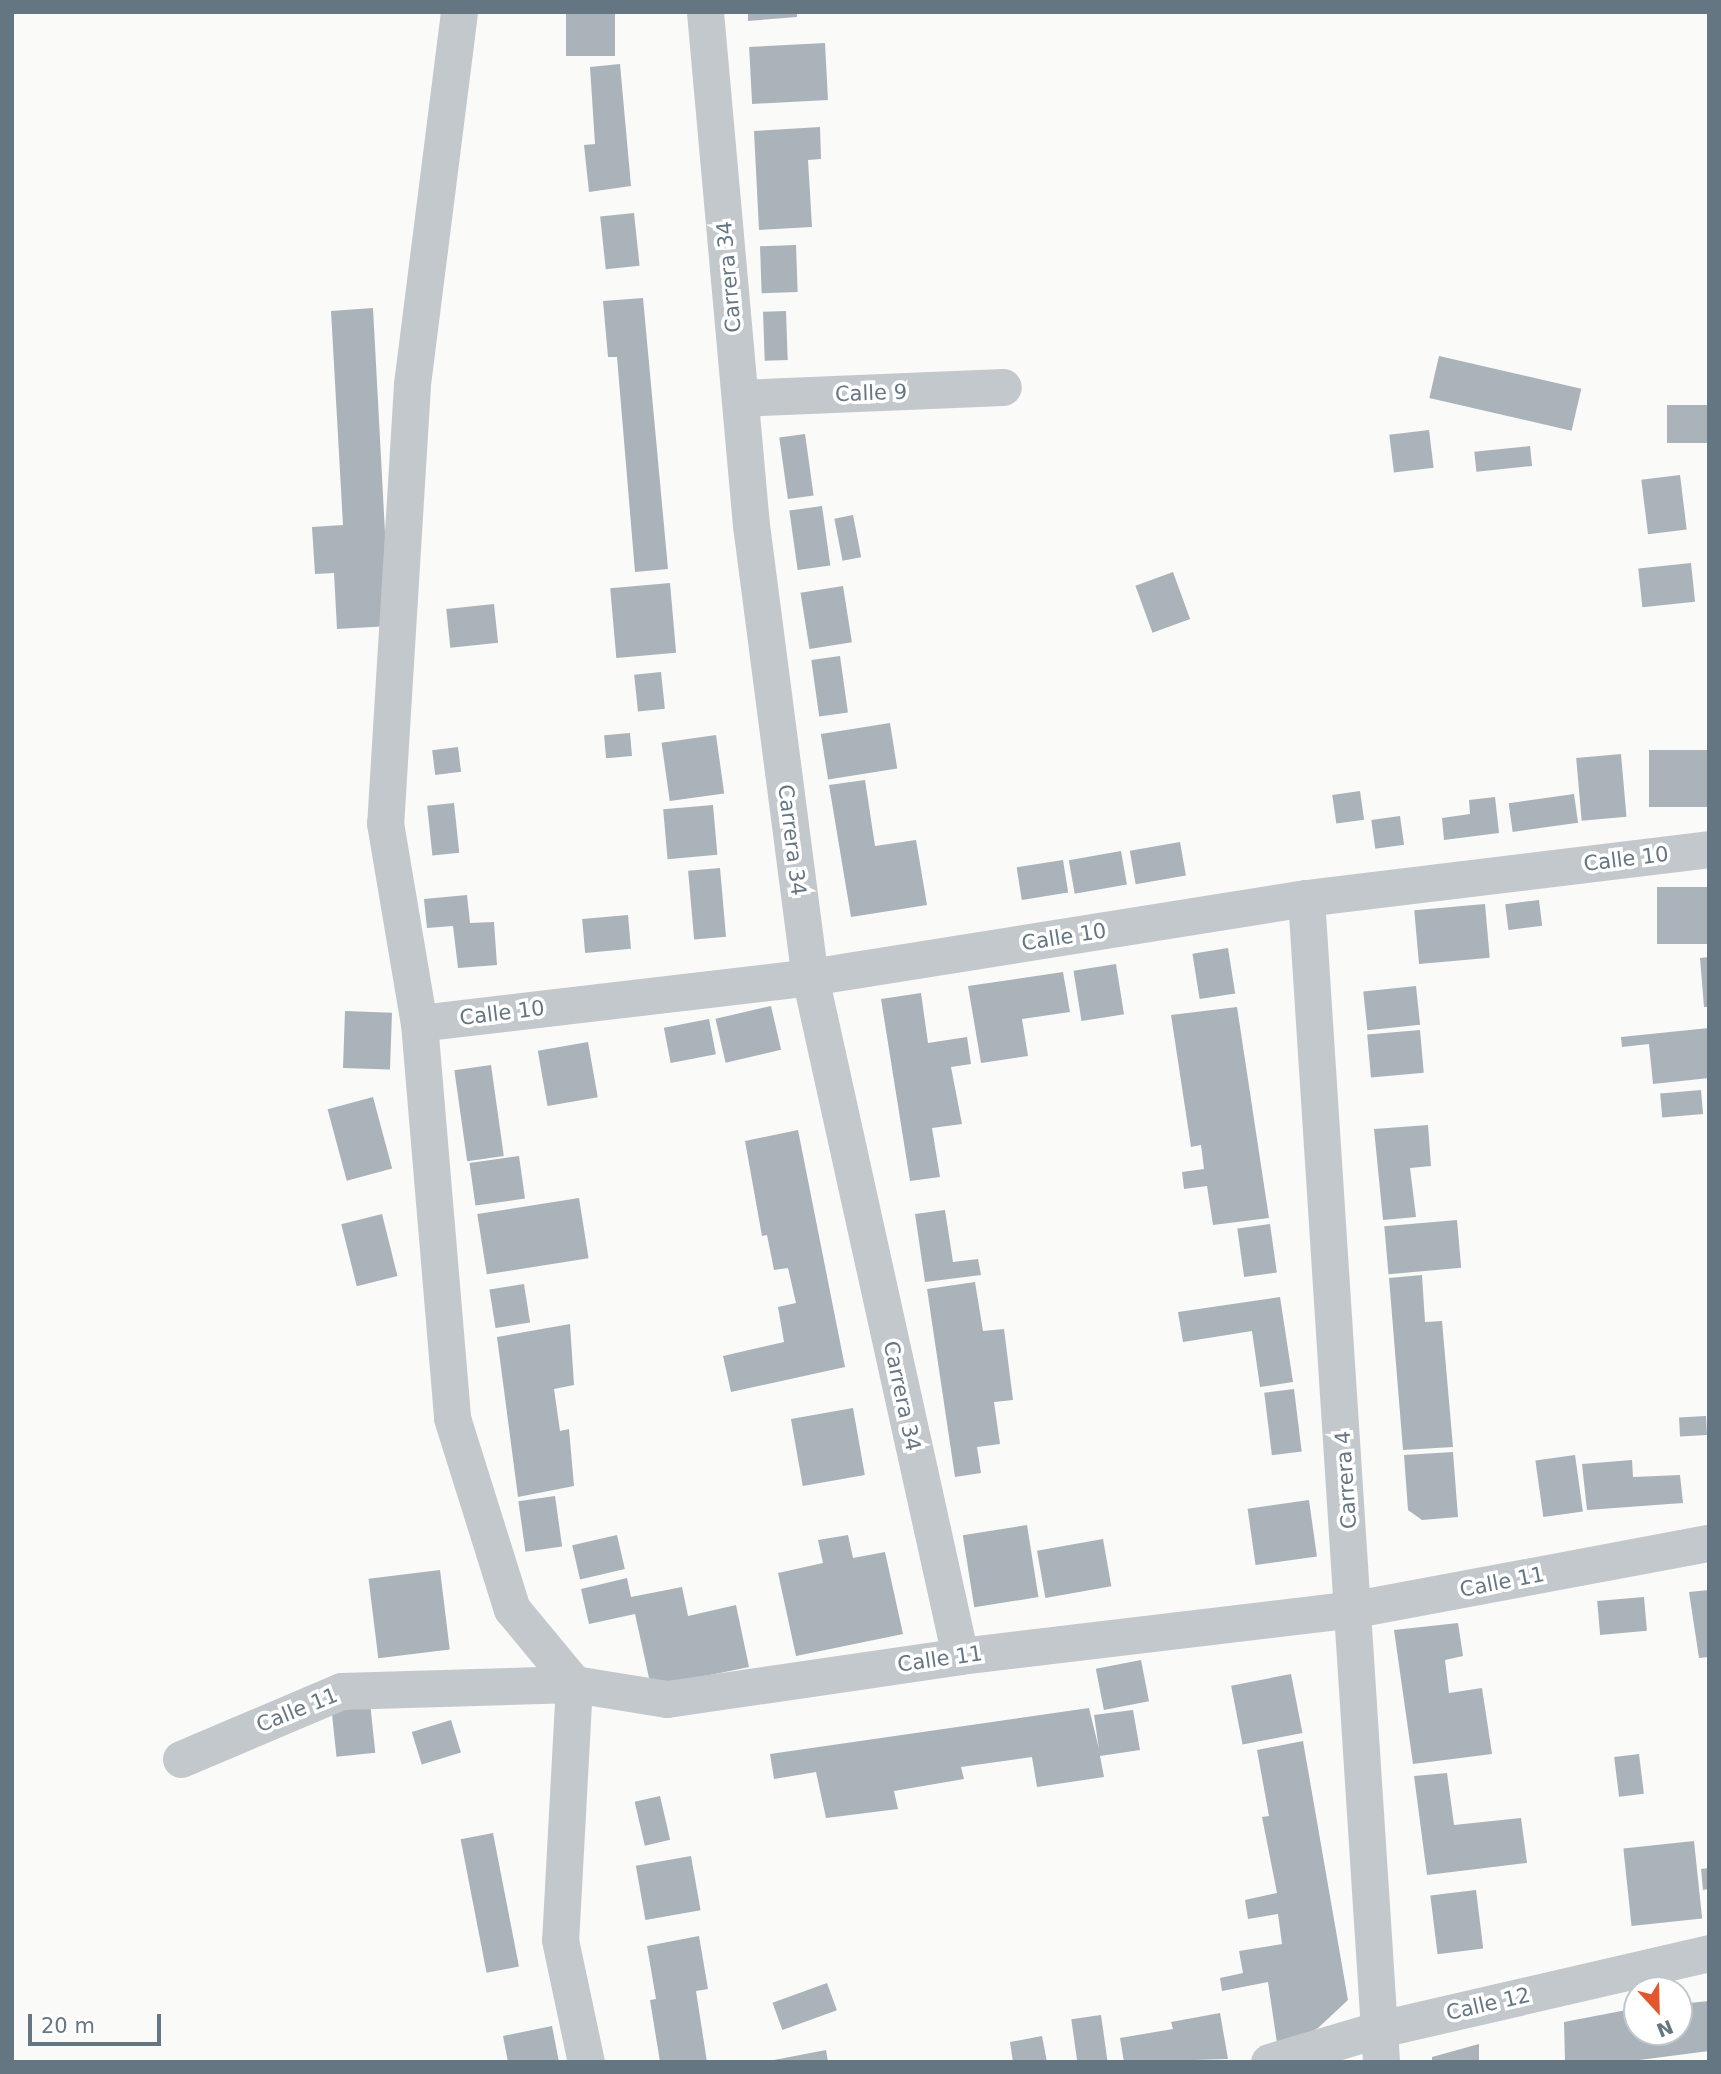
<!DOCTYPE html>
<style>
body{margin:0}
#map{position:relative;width:1721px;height:2074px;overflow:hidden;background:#fafaf8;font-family:"DejaVu Sans",sans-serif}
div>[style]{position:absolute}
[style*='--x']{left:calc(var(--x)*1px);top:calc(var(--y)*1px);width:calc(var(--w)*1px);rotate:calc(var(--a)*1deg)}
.building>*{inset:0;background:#aab3b9;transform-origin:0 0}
.street>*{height:37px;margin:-18.5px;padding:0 18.5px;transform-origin:18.5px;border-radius:18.5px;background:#c3c8cc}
span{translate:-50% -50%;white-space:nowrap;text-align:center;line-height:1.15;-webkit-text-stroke:7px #fff;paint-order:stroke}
.street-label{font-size:21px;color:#657683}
.frame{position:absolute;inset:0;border:14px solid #657683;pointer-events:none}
.north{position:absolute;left:1623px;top:1976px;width:70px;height:70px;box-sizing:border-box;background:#fff;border:2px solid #c1c8cd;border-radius:50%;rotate:158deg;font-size:19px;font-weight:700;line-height:28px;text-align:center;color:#657683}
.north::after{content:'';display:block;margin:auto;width:24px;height:32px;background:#e4572e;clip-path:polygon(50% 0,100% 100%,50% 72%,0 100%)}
.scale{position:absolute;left:28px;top:2014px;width:133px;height:32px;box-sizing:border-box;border:4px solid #657683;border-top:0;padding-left:9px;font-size:21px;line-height:24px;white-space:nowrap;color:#657683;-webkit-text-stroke:5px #fff;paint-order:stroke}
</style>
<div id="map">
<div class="building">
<i style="left:566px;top:12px;width:49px;height:44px"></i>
<i style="clip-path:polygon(748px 12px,797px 12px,797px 17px,748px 21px)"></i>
<i style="left:825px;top:43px;width:57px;height:76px;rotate:87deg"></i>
<i style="clip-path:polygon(620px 64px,631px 186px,589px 192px,584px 145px,595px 144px,590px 67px)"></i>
<i style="clip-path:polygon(820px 127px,821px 159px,808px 160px,812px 227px,759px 230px,754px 131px)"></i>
<i style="left:634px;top:213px;width:53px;height:34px;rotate:84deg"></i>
<i style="left:796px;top:245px;width:47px;height:36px;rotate:88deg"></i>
<i style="clip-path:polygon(643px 298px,668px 569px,635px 572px,617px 357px,608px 357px,603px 301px)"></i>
<i style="clip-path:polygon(373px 308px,390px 626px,337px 629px,334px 573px,315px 574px,312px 527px,343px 525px,331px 311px)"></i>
<i style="left:786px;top:311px;width:49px;height:23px;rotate:88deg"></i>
<i style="left:1439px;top:356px;width:146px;height:43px;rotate:13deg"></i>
<i style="left:1709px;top:405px;width:38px;height:42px;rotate:90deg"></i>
<i style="left:1429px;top:430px;width:38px;height:40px;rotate:83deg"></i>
<i style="left:805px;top:434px;width:62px;height:26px;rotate:82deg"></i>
<i style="left:1530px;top:446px;width:20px;height:56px;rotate:84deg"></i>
<i style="left:1680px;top:475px;width:55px;height:39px;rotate:83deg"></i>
<i style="left:822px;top:506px;width:60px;height:33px;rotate:82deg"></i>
<i style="left:853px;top:515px;width:43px;height:19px;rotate:79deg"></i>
<i style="left:1691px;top:563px;width:39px;height:53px;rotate:84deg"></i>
<i style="left:1173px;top:572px;width:50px;height:40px;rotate:70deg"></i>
<i style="left:670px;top:583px;width:70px;height:60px;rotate:85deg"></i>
<i style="left:843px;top:586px;width:57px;height:43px;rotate:81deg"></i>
<i style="left:494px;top:604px;width:39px;height:48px;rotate:84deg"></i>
<i style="left:840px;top:656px;width:57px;height:29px;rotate:82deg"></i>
<i style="left:661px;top:672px;width:37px;height:27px;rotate:84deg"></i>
<i style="left:890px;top:723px;width:46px;height:70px;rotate:81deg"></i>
<i style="left:630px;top:733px;width:23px;height:26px;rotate:85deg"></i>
<i style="left:716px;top:735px;width:59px;height:55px;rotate:82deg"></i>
<i style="left:458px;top:747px;width:25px;height:26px;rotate:83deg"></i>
<i style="left:1709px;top:750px;width:57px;height:60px;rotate:90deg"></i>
<i style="left:1621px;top:754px;width:63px;height:45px;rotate:85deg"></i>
<i style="clip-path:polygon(865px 780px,875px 846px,916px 840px,927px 905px,851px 917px,829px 785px)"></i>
<i style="left:1360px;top:791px;width:29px;height:28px;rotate:82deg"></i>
<i style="left:1574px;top:794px;width:29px;height:66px;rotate:82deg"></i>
<i style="clip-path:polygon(1495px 797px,1499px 833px,1444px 840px,1442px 818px,1470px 814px,1469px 800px)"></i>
<i style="left:454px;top:803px;width:50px;height:27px;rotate:84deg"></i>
<i style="left:713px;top:805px;width:50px;height:50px;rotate:85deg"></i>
<i style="left:1400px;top:816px;width:29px;height:29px;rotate:82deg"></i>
<i style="left:1180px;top:842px;width:34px;height:51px;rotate:80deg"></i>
<i style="left:1121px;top:851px;width:34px;height:53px;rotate:80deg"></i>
<i style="left:1063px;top:860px;width:33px;height:47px;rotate:81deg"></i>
<i style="left:720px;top:868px;width:69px;height:32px;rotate:85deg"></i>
<i style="left:1709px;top:887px;width:57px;height:52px;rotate:90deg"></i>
<i style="clip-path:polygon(467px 895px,470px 923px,494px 922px,497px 965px,458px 968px,453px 926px,427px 928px,424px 899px)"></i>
<i style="left:1539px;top:900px;width:26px;height:34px;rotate:83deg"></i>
<i style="left:1485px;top:904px;width:54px;height:71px;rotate:85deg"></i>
<i style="left:628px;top:915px;width:34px;height:46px;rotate:85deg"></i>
<i style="left:1228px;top:948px;width:46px;height:36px;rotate:81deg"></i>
<i style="clip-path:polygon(1709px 957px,1709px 1007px,1704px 1007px,1700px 958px)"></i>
<i style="left:1116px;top:964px;width:51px;height:43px;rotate:81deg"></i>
<i style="clip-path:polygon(1063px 972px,1070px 1012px,1022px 1019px,1028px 1056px,981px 1063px,968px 986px)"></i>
<i style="left:1416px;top:986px;width:39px;height:53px;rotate:84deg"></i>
<i style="clip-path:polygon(921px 993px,928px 1043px,967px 1037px,971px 1064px,951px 1067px,962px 1124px,932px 1128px,940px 1177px,910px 1181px,881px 999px)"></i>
<i style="left:771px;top:1006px;width:45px;height:57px;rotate:77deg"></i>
<i style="clip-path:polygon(1237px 1007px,1269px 1218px,1213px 1225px,1207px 1186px,1184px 1189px,1182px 1172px,1204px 1169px,1201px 1145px,1191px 1147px,1171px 1015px)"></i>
<i style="left:345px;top:1011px;width:47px;height:57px;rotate:2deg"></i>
<i style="left:709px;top:1019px;width:36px;height:46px;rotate:79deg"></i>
<i style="clip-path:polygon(1709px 1028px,1709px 1078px,1653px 1084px,1649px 1044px,1622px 1047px,1621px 1037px)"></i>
<i style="left:1420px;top:1030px;width:43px;height:53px;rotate:85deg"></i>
<i style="left:588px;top:1042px;width:56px;height:51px;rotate:80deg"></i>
<i style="left:491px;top:1065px;width:92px;height:37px;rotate:82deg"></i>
<i style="left:1701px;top:1090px;width:24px;height:41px;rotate:85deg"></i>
<i style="left:373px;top:1097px;width:74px;height:47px;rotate:75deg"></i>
<i style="clip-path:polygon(1428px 1125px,1431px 1166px,1410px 1168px,1416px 1217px,1383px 1220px,1374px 1129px)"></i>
<i style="clip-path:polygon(798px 1130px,845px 1367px,731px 1392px,723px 1356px,784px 1342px,778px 1307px,796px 1303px,788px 1268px,774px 1270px,767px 1235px,762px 1236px,745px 1141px)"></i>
<i style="left:519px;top:1156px;width:43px;height:50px;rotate:82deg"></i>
<i style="left:579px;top:1198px;width:61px;height:103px;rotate:81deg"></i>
<i style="clip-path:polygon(945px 1210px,953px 1262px,978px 1259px,981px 1275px,925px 1282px,915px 1214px)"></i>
<i style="left:382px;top:1214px;width:64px;height:42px;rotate:76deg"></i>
<i style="left:1457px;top:1220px;width:48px;height:73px;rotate:85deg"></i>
<i style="left:1270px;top:1224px;width:49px;height:33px;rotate:82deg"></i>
<i style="clip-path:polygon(1422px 1275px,1425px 1322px,1442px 1321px,1453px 1447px,1403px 1450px,1389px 1278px)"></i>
<i style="clip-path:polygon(975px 1282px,983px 1331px,1004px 1329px,1013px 1400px,994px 1402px,1000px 1444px,977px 1447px,981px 1473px,955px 1477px,927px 1289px)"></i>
<i style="left:524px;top:1284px;width:39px;height:35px;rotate:81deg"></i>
<i style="clip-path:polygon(1280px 1297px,1293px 1382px,1260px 1387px,1252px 1331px,1183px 1342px,1178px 1312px)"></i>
<i style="clip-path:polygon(570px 1324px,574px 1385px,554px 1389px,560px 1431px,569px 1429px,574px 1486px,518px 1497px,497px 1337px)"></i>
<i style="left:1294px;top:1389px;width:63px;height:30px;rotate:83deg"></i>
<i style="left:853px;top:1408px;width:68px;height:63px;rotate:80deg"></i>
<i style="left:1706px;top:1416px;width:19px;height:27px;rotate:87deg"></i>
<i style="clip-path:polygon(1453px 1452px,1458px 1517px,1422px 1520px,1408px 1510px,1404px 1455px)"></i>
<i style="left:1575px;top:1455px;width:57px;height:40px;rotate:82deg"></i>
<i style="clip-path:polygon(1632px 1460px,1633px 1477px,1680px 1475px,1683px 1503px,1587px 1510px,1582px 1464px)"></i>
<i style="left:555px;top:1496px;width:51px;height:37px;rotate:82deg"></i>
<i style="left:1309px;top:1500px;width:57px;height:62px;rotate:82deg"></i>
<i style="left:1027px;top:1525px;width:73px;height:65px;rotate:81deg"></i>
<i style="left:617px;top:1535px;width:35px;height:46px;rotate:77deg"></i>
<i style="clip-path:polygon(848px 1535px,853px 1558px,885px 1552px,903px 1634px,796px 1656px,778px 1573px,823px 1563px,818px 1540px)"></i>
<i style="left:1103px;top:1539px;width:48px;height:67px;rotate:80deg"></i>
<i style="left:440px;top:1570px;width:80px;height:72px;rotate:83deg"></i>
<i style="clip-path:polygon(627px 1578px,631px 1597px,682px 1587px,688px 1616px,736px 1605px,749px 1667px,651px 1687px,635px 1614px,589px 1624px,581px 1589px)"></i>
<i style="clip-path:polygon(1709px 1590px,1709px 1657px,1699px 1658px,1689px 1592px)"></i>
<i style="left:1644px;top:1597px;width:34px;height:47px;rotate:85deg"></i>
<i style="clip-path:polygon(1458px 1623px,1463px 1656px,1445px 1660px,1449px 1693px,1482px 1688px,1492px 1754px,1413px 1764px,1394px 1630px)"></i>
<i style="left:1141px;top:1660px;width:42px;height:46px;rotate:79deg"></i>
<i style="left:1291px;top:1674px;width:60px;height:61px;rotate:79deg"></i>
<i style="left:369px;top:1693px;width:60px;height:39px;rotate:84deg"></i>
<i style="clip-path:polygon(1089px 1708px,1099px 1749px,1094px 1715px,1133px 1710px,1140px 1750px,1100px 1756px,1104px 1777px,1037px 1787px,1032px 1757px,961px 1767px,964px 1779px,894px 1791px,898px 1809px,826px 1818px,816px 1772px,774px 1779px,770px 1754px)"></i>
<i style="left:451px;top:1720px;width:34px;height:41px;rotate:73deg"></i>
<i style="clip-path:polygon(1303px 1741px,1348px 2000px,1318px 2028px,1278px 2050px,1268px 1982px,1222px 1991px,1220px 1978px,1243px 1973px,1239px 1951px,1282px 1944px,1278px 1914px,1248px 1919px,1245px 1900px,1277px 1893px,1262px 1817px,1269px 1816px,1257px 1750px)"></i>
<i style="left:1639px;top:1754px;width:40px;height:25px;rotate:83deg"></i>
<i style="clip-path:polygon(1447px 1773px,1454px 1825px,1521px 1818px,1527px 1863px,1427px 1875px,1414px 1776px)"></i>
<i style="left:660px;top:1796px;width:45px;height:26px;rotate:77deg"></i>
<i style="left:493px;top:1833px;width:136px;height:33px;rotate:79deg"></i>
<i style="left:1694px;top:1841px;width:78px;height:71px;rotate:84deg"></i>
<i style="left:691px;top:1856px;width:55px;height:56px;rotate:80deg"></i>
<i style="clip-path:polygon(1709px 1868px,1709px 1889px,1703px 1890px,1701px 1869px)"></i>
<i style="left:1476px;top:1890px;width:59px;height:46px;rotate:83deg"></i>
<i style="clip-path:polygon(699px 1936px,708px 1989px,696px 1991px,707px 2062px,660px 2062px,650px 2000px,656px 1999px,647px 1946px)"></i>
<i style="left:827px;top:1983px;width:29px;height:58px;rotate:70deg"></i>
<i style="clip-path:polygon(1709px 2001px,1709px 2051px,1624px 2062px,1565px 2062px,1564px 2022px,1637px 2008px,1637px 2032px,1679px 2032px,1679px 2004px)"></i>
<i style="clip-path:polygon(1220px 2013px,1228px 2059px,1124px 2062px,1120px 2038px,1173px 2029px,1171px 2022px)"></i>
<i style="left:1101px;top:2015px;width:48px;height:30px;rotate:82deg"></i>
<i style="clip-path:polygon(552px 2026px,559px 2062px,508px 2062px,503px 2036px)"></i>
<i style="clip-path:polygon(1042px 2036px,1047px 2062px,1013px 2062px,1010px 2042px)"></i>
<i style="clip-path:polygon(1479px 2044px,1479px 2062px,1432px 2062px,1432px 2057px)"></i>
<i style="clip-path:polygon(826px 2050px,828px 2062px,774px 2062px,774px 2060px)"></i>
</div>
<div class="street">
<i style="--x:459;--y:12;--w:376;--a:97.2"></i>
<i style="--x:412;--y:385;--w:439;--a:93.5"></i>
<i style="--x:385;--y:823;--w:203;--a:80.4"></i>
<i style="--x:419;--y:1023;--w:396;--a:85.2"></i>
<i style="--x:452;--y:1418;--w:200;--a:72.6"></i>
<i style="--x:512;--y:1609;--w:97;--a:50.4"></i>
<i style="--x:574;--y:1684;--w:256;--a:93.1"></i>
<i style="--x:560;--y:1940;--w:125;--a:78"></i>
<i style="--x:705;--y:12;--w:515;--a:84.88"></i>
<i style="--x:751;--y:525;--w:456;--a:82.6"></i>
<i style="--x:810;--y:977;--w:695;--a:77.54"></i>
<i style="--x:740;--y:398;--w:263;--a:-2.4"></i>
<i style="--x:1306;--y:898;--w:1166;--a:86.31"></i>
<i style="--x:419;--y:1023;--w:394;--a:-6.7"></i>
<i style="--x:810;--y:977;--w:502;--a:-9.05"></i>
<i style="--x:1306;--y:898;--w:406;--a:-6.9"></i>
<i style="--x:181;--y:1759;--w:174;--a:-23"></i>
<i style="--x:341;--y:1691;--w:233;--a:-1.7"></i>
<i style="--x:574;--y:1684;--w:94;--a:9.2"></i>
<i style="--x:667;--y:1699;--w:296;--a:-8.3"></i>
<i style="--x:960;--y:1656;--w:398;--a:-6.8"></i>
<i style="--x:1355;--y:1609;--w:360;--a:-10.6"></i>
<i style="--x:1269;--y:2062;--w:116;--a:-16.6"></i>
<i style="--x:1380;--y:2029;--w:338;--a:-13"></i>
</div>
<div class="street-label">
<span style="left:729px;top:277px;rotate:-95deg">Carrera 34</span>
<span style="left:871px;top:393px;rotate:-2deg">Calle 9</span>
<span style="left:792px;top:840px;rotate:83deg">Carrera 34</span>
<span style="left:1626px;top:859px;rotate:-7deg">Calle 10</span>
<span style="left:1064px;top:937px;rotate:-9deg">Calle 10</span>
<span style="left:502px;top:1013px;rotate:-7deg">Calle 10</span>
<span style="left:902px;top:1396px;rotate:78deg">Carrera 34</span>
<span style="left:1346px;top:1480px;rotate:-94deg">Carrera 4</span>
<span style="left:1502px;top:1582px;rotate:-11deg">Calle 11</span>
<span style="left:940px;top:1659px;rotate:-8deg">Calle 11</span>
<span style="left:297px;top:1710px;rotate:-22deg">Calle 11</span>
<span style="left:1488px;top:2004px;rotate:-13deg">Calle 12</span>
</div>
<div class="frame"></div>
<div class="north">N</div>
<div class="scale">20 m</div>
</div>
